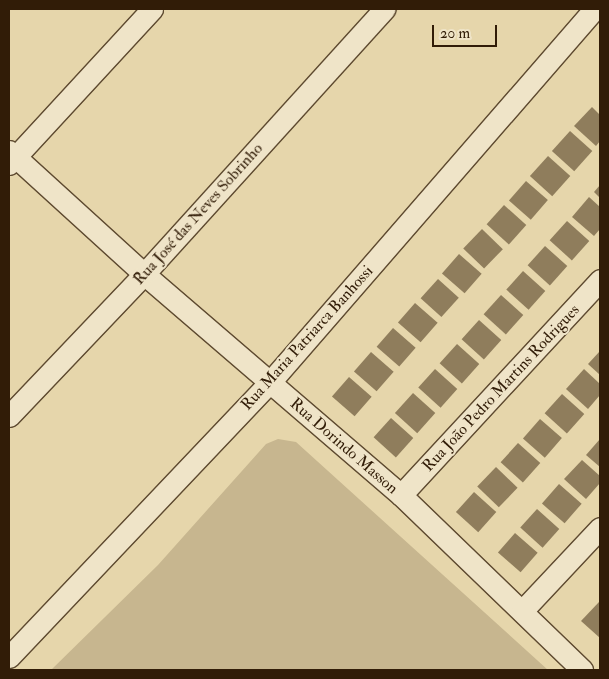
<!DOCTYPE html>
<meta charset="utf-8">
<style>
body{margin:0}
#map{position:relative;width:609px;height:679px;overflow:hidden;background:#e6d6ab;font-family:"IM FELL Double Pica",serif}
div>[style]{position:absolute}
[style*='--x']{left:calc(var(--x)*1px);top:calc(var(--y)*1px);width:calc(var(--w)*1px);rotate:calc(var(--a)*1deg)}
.green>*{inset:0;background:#c7b68f}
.building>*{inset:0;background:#8f7d5c;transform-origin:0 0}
.roads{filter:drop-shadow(1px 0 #5e4a30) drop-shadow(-1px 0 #5e4a30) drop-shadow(0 1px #5e4a30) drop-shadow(0 -1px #5e4a30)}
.street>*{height:21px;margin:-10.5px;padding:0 10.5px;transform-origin:10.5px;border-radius:10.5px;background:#efe4c8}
span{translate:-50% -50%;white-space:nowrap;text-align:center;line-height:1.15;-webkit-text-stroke:4px #efe4c8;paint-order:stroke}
.street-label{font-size:16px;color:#311c07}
.frame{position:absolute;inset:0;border:10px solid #311c07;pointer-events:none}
.scale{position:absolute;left:432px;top:25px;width:65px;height:22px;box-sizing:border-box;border:2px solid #311c07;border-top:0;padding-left:6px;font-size:15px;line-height:18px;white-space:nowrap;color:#311c07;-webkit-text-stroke:4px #efe4c8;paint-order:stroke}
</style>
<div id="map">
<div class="green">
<i style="clip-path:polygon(278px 439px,296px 442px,548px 670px,51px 670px,158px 565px,266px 444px)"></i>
</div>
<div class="building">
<i style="clip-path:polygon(592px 107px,600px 115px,600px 141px,596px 146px,574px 126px)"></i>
<i style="left:570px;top:131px;width:30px;height:27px;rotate:42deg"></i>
<i style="left:548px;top:156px;width:30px;height:27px;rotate:42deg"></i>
<i style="left:526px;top:181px;width:29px;height:26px;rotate:41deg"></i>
<i style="clip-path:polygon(600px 185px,600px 198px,594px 192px)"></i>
<i style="clip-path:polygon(589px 197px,600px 207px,600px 229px,594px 236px,572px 217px)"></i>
<i style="left:504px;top:205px;width:30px;height:26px;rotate:42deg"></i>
<i style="left:567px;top:221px;width:30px;height:26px;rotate:42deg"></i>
<i style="left:482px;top:229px;width:29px;height:27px;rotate:44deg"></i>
<i style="left:545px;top:246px;width:30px;height:26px;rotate:42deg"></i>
<i style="left:459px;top:254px;width:30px;height:26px;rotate:41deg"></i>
<i style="left:523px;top:271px;width:30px;height:25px;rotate:42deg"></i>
<i style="left:438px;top:279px;width:28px;height:26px;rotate:42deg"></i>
<i style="left:501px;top:295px;width:30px;height:26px;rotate:42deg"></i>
<i style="left:415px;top:303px;width:30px;height:26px;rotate:41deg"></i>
<i style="left:479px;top:320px;width:30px;height:26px;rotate:42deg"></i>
<i style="left:393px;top:328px;width:30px;height:25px;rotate:41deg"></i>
<i style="left:457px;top:344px;width:30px;height:26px;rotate:42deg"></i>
<i style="clip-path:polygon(600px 351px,600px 375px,588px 364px)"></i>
<i style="left:371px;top:352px;width:30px;height:26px;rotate:41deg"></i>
<i style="left:435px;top:369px;width:30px;height:25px;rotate:42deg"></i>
<i style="clip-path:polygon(584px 369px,600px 384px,600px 395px,588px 409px,566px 389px)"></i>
<i style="left:349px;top:377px;width:30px;height:26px;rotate:41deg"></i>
<i style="left:413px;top:393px;width:30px;height:27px;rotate:42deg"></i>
<i style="left:562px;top:394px;width:30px;height:26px;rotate:42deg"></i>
<i style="left:391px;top:418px;width:30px;height:26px;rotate:42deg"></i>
<i style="left:540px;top:419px;width:29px;height:26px;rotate:41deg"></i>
<i style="clip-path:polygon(600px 439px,600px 467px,586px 455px)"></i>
<i style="left:518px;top:443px;width:30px;height:26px;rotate:42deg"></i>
<i style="clip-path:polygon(582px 460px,600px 476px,600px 483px,586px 499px,564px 479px)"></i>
<i style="left:496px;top:467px;width:30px;height:27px;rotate:44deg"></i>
<i style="left:559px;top:484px;width:30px;height:26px;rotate:41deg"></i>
<i style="left:474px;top:492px;width:30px;height:27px;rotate:42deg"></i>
<i style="left:537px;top:509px;width:30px;height:25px;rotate:42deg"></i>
<i style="left:515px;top:533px;width:30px;height:26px;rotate:41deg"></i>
<i style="clip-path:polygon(599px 602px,600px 603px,600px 638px,581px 621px)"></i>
</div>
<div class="roads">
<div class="street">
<i style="--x:9;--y:151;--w:183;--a:42.3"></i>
<i style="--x:144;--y:274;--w:339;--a:40.7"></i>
<i style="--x:401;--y:495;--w:252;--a:44"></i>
<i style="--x:9;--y:164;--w:211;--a:-47.3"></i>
<i style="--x:9;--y:416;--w:196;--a:-46.4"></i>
<i style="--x:144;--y:274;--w:358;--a:-47.8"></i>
<i style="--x:401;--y:495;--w:293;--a:-47.2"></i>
<i style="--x:522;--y:611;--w:114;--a:-46.8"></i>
<i style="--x:9;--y:657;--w:381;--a:-46.5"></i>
<i style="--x:271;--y:381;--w:493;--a:-49"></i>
</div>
</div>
<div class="street-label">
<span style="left:198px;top:214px;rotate:-48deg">Rua José das Neves Sobrinho</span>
<span style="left:307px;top:338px;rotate:-48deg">Rua Maria Patriarca Banhossi</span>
<span style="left:501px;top:388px;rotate:-47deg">Rua João Pedro Martins Rodrigues</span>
<span style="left:344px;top:446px;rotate:41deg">Rua Dorindo Masson</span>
</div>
<div class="frame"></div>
<div class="scale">20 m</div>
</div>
